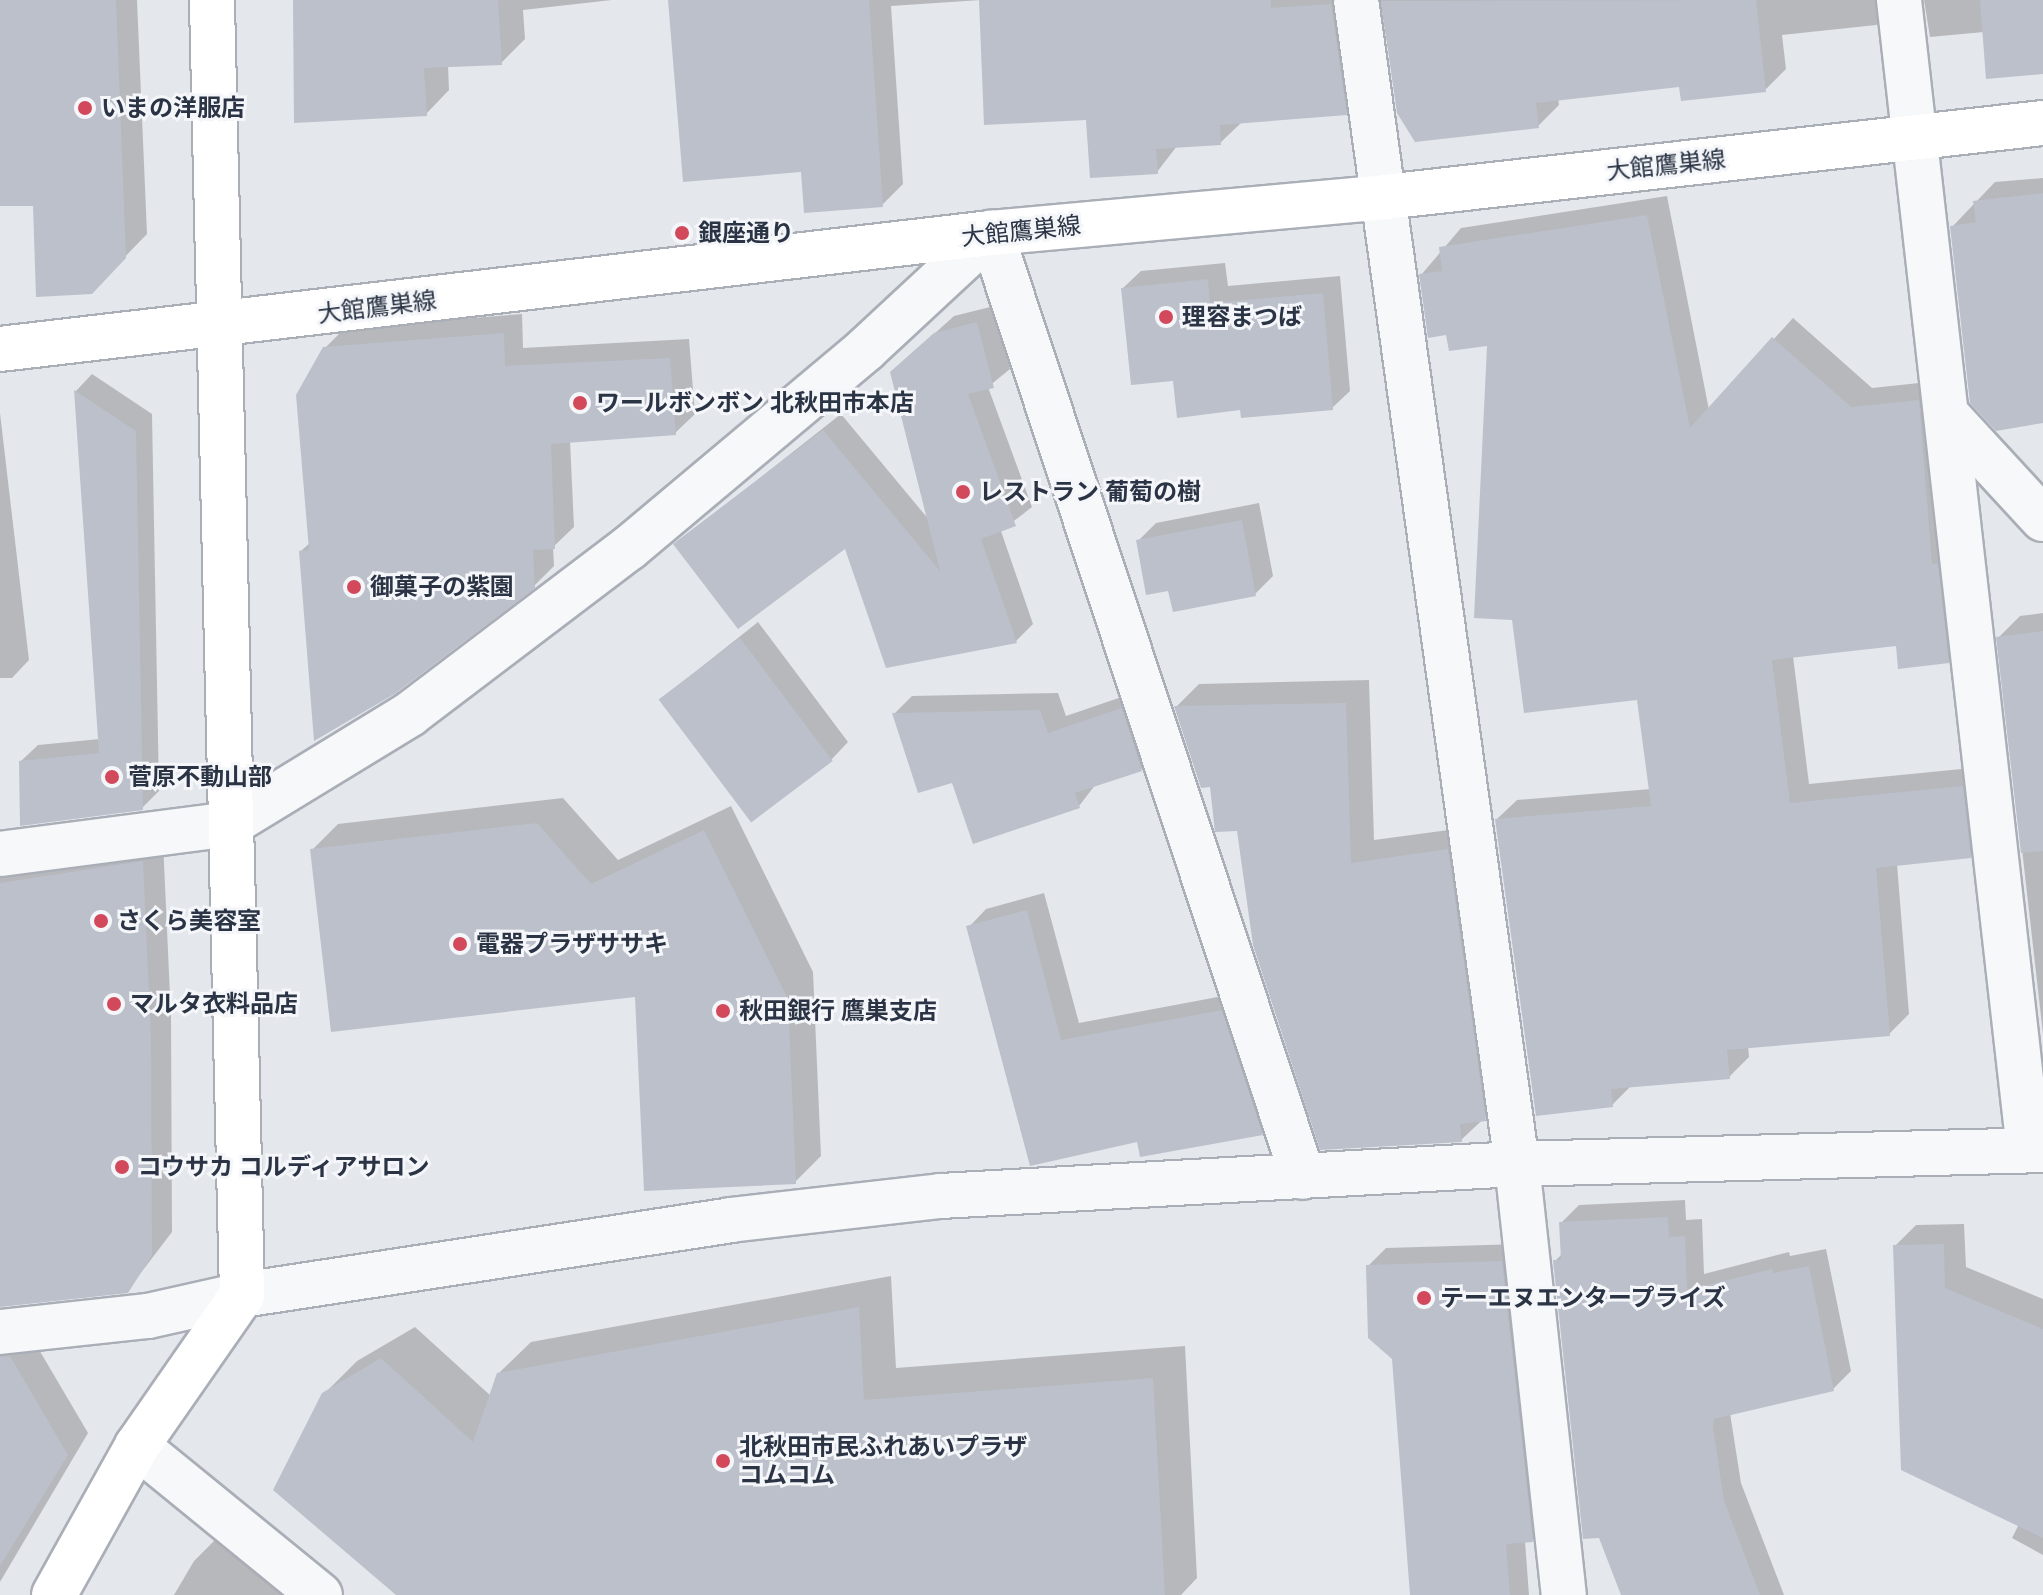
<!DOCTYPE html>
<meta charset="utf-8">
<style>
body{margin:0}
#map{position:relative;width:2043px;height:1595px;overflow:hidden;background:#e4e7ec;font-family:"PT Sans","Noto Sans JP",sans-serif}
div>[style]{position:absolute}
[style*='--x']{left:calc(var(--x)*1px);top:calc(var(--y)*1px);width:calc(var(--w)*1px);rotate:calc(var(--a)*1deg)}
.shadow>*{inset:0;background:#0003}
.building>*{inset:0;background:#bbc0ca;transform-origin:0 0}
.roads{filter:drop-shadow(2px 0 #a9aeb7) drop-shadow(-2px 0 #a9aeb7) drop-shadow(0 2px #a9aeb7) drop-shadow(0 -2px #a9aeb7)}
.street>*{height:44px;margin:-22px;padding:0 22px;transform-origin:22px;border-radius:22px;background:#f7f8fa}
.secondary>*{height:44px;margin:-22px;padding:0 22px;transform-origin:22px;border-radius:22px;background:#fff}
.dots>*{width:22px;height:22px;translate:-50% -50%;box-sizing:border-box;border:4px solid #f4f6f9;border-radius:50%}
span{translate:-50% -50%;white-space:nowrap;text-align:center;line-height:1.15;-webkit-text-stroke:6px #f4f6f9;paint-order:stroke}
.poi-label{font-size:24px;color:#2b3445;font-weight:700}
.left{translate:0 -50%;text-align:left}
.street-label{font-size:24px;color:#2b3445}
</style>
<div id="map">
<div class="shadow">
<i style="clip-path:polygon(0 0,137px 0,147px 234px,113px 269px,35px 203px,0 204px)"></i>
<i style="clip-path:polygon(295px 0,612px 0,523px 10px,525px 39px,501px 63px,448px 65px,449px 90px,426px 114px,296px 121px)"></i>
<i style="clip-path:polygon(670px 0,1354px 0,1367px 92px,1346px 113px,1241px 123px,1220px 143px,1177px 146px,1157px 172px,1088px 118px,981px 0,891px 6px,903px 184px,882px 205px,803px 170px)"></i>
<i style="clip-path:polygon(1380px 0,1897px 0,1897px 5px,1876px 25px,1782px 35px,1786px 69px,1765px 90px,1681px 85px,1558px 98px,1559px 105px,1538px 126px,1399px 113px)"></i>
<i style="clip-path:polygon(1924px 0,2043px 0,2043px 73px,1984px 32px,1930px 37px)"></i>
<i style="clip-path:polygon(2043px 178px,2043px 421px,1952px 227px,1995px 182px)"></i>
<i style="clip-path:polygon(1667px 196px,1709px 410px,1793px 318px,1872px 388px,1938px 381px,1968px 642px,1948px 662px,1898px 644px,1793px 656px,1809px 784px,1982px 767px,1990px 836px,1970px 856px,1897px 864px,1909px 1014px,1889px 1034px,1748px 1046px,1749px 1057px,1729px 1077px,1632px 1085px,1612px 1105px,1497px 819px,1517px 800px,1651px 789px,1639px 697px,1489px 343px,1447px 332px,1421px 275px,1461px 228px)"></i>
<i style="clip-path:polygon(1225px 263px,1228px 286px,1340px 276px,1350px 391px,1332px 408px,1242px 408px,1174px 379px,1123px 288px,1141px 271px)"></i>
<i style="clip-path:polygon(994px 306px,1010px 369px,988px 387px,1032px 507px,1001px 531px,1033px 624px,1016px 641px,846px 545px,676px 544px,841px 414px,930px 521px,892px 372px,954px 316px)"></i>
<i style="clip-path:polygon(522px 314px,523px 348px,689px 339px,695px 414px,675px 433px,570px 440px,574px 527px,553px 547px,554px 566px,534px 586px,301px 551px,311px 542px,325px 348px,345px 328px)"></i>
<i style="clip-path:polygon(92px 374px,152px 414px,159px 791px,142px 808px,21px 761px,38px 745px,100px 739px,76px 391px)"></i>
<i style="clip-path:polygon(0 413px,29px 660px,12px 678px,0 678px)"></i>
<i style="clip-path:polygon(1259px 503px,1273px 576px,1255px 594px,1138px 541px,1156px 523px)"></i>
<i style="clip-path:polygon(2043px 613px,2043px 1034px,1998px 638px,2020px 616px)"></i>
<i style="clip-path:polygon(758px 622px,848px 742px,831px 760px,661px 699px)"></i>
<i style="clip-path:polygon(1369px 680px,1374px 840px,1471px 827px,1508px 1096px,1461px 1140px,1238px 829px,1211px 785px,1176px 707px,1199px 684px)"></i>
<i style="clip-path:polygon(1139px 691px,1159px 751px,1141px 769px,1096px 784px,1079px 806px,895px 713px,912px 696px,1058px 693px,1066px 716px)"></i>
<i style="clip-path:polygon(563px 798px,618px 860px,731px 806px,813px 972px,821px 1156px,795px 1182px,637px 994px,312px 850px,338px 824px)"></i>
<i style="clip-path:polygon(163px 841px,171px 1017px,172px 1232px,127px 1291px,0 1305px,0 865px)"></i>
<i style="clip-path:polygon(1044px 893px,1079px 1023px,1239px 993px,1279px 1115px,1262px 1133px,1138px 1140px,969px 927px,986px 909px)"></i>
<i style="clip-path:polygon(1685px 1200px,1686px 1220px,1702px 1219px,1704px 1274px,1789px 1252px,1790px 1256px,1826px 1249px,1851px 1371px,1833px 1389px,1730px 1413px,1741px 1483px,1784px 1595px,1623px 1595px,1555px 1261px,1563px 1253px,1561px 1223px,1579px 1205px)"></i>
<i style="clip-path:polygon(1964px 1224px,1966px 1267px,2043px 1299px,2043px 1555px,2012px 1538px,2019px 1524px,1895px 1246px,1916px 1225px)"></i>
<i style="clip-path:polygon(1520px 1244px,1550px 1523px,1532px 1540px,1525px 1541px,1529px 1595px,1412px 1595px,1394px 1358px,1368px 1266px,1386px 1248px)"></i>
<i style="clip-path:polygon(891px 1276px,896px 1368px,1185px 1346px,1197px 1578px,1181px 1595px,400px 1595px,324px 1394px,357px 1361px,415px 1327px,491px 1396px,498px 1374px,531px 1342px)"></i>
<i style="clip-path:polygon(0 1326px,31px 1336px,88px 1433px,0 1582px)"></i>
<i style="clip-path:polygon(220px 1535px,322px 1595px,174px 1595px,194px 1561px)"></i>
</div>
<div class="building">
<i style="clip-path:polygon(0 0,116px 0,126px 258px,92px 294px,36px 297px,33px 206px,0 206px)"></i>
<i style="clip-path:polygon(293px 0,498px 0,502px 65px,424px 68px,427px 116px,294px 123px)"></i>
<i style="clip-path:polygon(668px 0,869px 0,883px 207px,804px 213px,801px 172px,683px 182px)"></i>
<i style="clip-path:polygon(979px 0,1271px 0,1271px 8px,1331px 4px,1347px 115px,1220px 125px,1221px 145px,1156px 149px,1158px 174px,1090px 178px,1086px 120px,984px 125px)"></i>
<i style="clip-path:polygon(1756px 0,1766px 92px,1681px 101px,1679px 87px,1536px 103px,1539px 128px,1415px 142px,1397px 113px,1381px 1px)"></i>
<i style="clip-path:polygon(1980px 0,2043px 0,2043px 74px,1986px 79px)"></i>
<i style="clip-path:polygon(2043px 193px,2043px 423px,1996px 431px,1970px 403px,1950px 226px,1976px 222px,1973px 201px)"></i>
<i style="clip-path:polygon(1647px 215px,1690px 428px,1772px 337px,1851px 407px,1919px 400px,1932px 564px,1938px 563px,1949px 663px,1898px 669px,1896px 646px,1772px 660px,1790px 803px,1963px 786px,1971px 858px,1876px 868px,1890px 1036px,1727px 1050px,1730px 1079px,1611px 1089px,1613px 1107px,1536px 1116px,1495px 819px,1651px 806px,1637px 700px,1524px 713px,1512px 620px,1474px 618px,1487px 346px,1449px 351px,1446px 335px,1428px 338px,1419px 274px,1442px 271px,1439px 247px)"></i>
<i style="clip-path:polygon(1208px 279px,1210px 303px,1323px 293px,1333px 410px,1241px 418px,1240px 410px,1177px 418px,1173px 381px,1131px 385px,1121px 288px)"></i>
<i style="clip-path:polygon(977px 322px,994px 388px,968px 394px,1016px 526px,981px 539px,1017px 643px,886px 668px,845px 549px,738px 629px,673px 544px,823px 430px,940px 571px,890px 372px,934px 333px)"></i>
<i style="clip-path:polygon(504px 333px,505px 366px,670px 358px,676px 435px,551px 444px,555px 549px,533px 550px,535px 588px,396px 693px,314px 741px,299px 551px,309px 550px,296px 395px,323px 347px)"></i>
<i style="clip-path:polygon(74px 390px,136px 431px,143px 810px,20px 826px,19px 761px,99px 753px)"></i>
<i style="clip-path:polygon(1242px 520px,1256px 596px,1173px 612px,1168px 591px,1146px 595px,1136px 540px)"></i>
<i style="clip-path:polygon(2043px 631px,2043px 851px,2021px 853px,1996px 637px)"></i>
<i style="left:740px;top:638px;width:154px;height:102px;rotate:53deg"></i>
<i style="clip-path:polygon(1346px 703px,1351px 863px,1448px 849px,1486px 1121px,1460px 1124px,1462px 1142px,1320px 1150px,1253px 945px,1237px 831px,1215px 832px,1210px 787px,1201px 788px,1174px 706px)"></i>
<i style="clip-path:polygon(1122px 708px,1142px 771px,1075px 793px,1080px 808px,973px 844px,952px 783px,918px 793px,892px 713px,1040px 710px,1048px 733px)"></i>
<i style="clip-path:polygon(537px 823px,591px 884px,704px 830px,788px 999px,796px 1184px,644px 1191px,635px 997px,331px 1032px,310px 849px)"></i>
<i style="clip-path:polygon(143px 861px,151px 1039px,152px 1255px,128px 1293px,0 1307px,0 883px)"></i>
<i style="clip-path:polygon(1027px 910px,1061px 1040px,1222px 1010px,1263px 1135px,1140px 1157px,1137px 1142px,1030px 1166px,966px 926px)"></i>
<i style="clip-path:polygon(1668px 1217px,1669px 1237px,1685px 1236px,1687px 1290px,1772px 1269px,1773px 1273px,1809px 1266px,1834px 1391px,1714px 1419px,1713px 1427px,1724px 1501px,1760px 1595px,1621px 1595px,1599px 1538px,1583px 1539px,1553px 1260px,1561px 1260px,1559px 1222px)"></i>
<i style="clip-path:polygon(1944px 1244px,1945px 1288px,2043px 1329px,2043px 1538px,1901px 1470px,1893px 1245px)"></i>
<i style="clip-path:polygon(1502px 1261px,1533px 1542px,1506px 1544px,1510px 1595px,1410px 1595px,1392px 1359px,1368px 1338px,1366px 1265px)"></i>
<i style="clip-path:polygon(859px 1307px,864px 1400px,1153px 1378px,1165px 1595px,396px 1595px,273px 1490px,322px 1393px,381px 1358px,473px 1442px,497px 1373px)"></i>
<i style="clip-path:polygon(10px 1356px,68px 1455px,0 1566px,0 1357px)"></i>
</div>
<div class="roads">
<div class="street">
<i style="--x:1356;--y:0;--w:1175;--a:82.13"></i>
<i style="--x:1517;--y:1164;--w:434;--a:83.8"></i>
<i style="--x:1899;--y:0;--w:1157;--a:83.55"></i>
<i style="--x:1946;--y:414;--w:143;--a:47.3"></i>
<i style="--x:0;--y:854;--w:232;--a:-7.4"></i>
<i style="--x:230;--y:824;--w:211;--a:-31.4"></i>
<i style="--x:410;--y:714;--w:275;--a:-37.2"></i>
<i style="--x:629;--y:548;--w:309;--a:-40"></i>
<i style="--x:866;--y:349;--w:171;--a:-42.9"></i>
<i style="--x:991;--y:233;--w:994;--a:71.71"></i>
<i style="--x:0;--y:1332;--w:149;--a:-6.2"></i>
<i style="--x:148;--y:1316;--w:96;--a:-12.6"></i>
<i style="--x:242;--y:1295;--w:494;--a:-8.7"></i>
<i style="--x:730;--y:1220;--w:212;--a:-6.5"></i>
<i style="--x:941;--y:1196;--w:577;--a:-3.18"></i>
<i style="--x:1517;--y:1164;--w:526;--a:-1.52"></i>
<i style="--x:137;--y:1446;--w:236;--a:39.2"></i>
</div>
<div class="secondary">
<i style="--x:0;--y:349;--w:998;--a:-6.68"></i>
<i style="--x:991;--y:233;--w:396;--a:-5.2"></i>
<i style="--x:1385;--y:197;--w:662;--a:-6.42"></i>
<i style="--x:54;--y:1595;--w:171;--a:-60.9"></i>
<i style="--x:137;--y:1446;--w:184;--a:-55.2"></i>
<i style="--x:242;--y:1295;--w:1295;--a:-91.33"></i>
</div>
</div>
<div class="dots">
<i style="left:85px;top:108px;background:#d1495b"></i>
<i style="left:682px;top:233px;background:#d1495b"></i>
<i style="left:1166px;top:317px;background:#d1495b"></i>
<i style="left:580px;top:403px;background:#d1495b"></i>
<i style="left:963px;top:492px;background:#d1495b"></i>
<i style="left:354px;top:587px;background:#d1495b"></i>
<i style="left:112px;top:777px;background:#d1495b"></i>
<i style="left:101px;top:921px;background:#d1495b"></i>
<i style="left:460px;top:944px;background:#d1495b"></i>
<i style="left:114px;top:1004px;background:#d1495b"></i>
<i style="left:723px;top:1011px;background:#d1495b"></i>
<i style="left:122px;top:1167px;background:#d1495b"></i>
<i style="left:1424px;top:1298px;background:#d1495b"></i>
<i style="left:723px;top:1461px;background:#d1495b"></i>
</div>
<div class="poi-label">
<span class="left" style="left:101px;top:108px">いまの洋服店</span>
<span class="left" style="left:698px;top:233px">銀座通り</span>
<span class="left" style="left:1182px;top:317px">理容まつば</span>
<span class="left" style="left:596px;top:403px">ワールボンボン 北秋田市本店</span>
<span class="left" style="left:979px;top:492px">レストラン 葡萄の樹</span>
<span class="left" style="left:370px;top:587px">御菓子の紫園</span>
<span class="left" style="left:128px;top:777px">菅原不動山部</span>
<span class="left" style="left:117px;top:921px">さくら美容室</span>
<span class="left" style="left:476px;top:944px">電器プラザササキ</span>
<span class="left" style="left:130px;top:1004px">マルタ衣料品店</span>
<span class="left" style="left:739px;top:1011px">秋田銀行 鷹巣支店</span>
<span class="left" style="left:138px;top:1167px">コウサカ コルディアサロン</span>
<span class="left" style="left:1440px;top:1298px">テーエヌエンタープライズ</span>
<span class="left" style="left:739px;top:1461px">北秋田市民ふれあいプラザ<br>コムコム</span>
</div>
<div class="street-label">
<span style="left:1666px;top:165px;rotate:-6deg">大館鷹巣線</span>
<span style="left:1021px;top:231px;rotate:-6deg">大館鷹巣線</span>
<span style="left:377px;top:307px;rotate:-7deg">大館鷹巣線</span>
</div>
</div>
